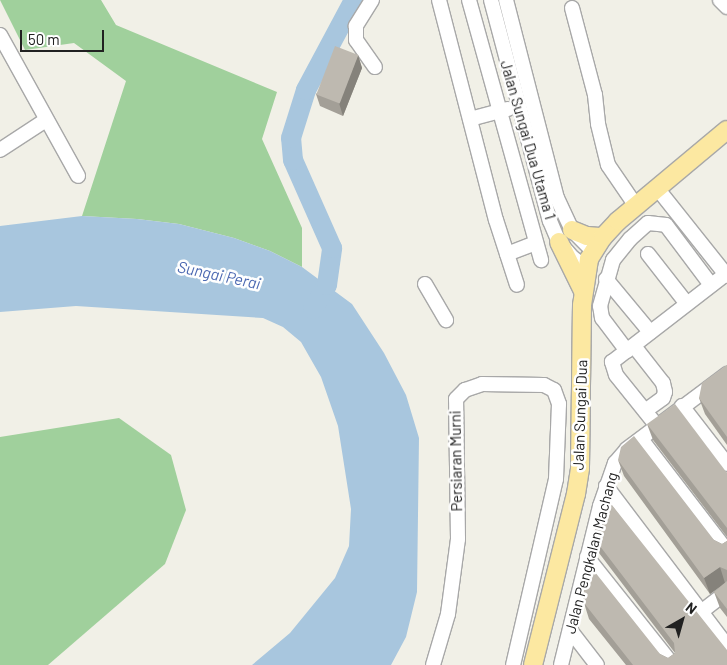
<!DOCTYPE html>
<style>
body{margin:0}
#map{position:relative;width:727px;height:665px;overflow:hidden;background:#f1f0e7;font-family:Barlow,sans-serif}
div>[style]{position:absolute}
[style*='--x']{left:calc(var(--x)*1px);top:calc(var(--y)*1px);width:calc(var(--w)*1px);rotate:calc(var(--a)*1deg)}
.forest>*{inset:0;background:#a0d09c}
.water>*{inset:0;background:#a8c6de}
.river>*{height:20px;margin:-10px;padding:0 10px;transform-origin:10px;border-radius:10px;background:#a8c6de}
.roads{filter:drop-shadow(1px 0 #a8a8a8) drop-shadow(-1px 0 #a8a8a8) drop-shadow(0 1px #a8a8a8) drop-shadow(0 -1px #a8a8a8)}
.minor>*{height:14px;margin:-7px;padding:0 7px;transform-origin:7px;border-radius:7px;background:#fff}
.major>*{height:18px;margin:-9px;padding:0 9px;transform-origin:9px;border-radius:9px;background:#fce8a1}
.wall>*{inset:0;background:#a39f97}
.shaded-wall>*{inset:0;background:#85827b}
.building>*{inset:0;background:#beb9b0;transform-origin:0 0}
span{translate:-50% -50%;white-space:nowrap;text-align:center;line-height:1.15;-webkit-text-stroke:5px #fff;paint-order:stroke}
.street-label{font-size:15px;color:#212121}
.water-label{font-size:16px;color:#4c69b2;font-style:italic}
.north{position:absolute;left:657px;top:595px;width:50px;height:50px;-webkit-text-stroke:4px #fff;paint-order:stroke;rotate:38deg;font-size:14px;font-weight:700;line-height:20px;text-align:center;color:#212121}
.north::after{content:'';display:block;margin:auto;width:18px;height:22px;background:#212121;clip-path:polygon(50% 0,100% 100%,50% 72%,0 100%)}
.scale{position:absolute;left:20px;top:30px;width:84px;height:22px;box-sizing:border-box;border:2px solid #212121;border-top:0;padding-left:6px;font-size:15px;line-height:18px;white-space:nowrap;color:#212121;-webkit-text-stroke:4px #fff;paint-order:stroke}
</style>
<div id="map">
<div class="forest">
<i style="clip-path:polygon(0 0,101px 0,116px 25px,277px 92px,262px 139px,302px 228px,302px 267px,270px 251px,234px 238px,179px 224px,137px 219px,82px 216px,126px 81px,74px 43px,25px 50px)"></i>
<i style="clip-path:polygon(119px 418px,171px 455px,186px 510px,165px 564px,48px 665px,0 665px,0 437px)"></i>
</div>
<div class="water">
<i style="clip-path:polygon(82px 216px,137px 219px,179px 224px,234px 238px,270px 251px,302px 267px,352px 304px,384px 353px,406px 395px,419px 438px,417px 592px,406px 637px,391px 665px,252px 665px,290px 633px,335px 578px,349px 546px,351px 509px,338px 426px,321px 377px,301px 342px,283px 327px,263px 318px,76px 306px,0 312px,0 226px)"></i>
</div>
<div class="river">
<i style="--x:313;--y:309;--w:28;--a:-60"></i>
<i style="--x:327;--y:285;--w:37;--a:-82"></i>
<i style="--x:332;--y:248;--w:96;--a:-113.9"></i>
<i style="--x:293;--y:160;--w:22;--a:-95"></i>
<i style="--x:291;--y:138;--w:50;--a:-72.6"></i>
<i style="--x:306;--y:90;--w:102;--a:-61.9"></i>
</div>
<div class="roads">
<div class="minor">
<i style="--x:372;--y:0;--w:31;--a:122"></i>
<i style="--x:356;--y:26;--w:14;--a:90"></i>
<i style="--x:356;--y:40;--w:33;--a:55"></i>
<i style="--x:439;--y:0;--w:227;--a:75.5"></i>
<i style="--x:496;--y:220;--w:68;--a:72.1"></i>
<i style="--x:469;--y:0;--w:270;--a:74.5"></i>
<i style="--x:491;--y:0;--w:229;--a:75.1"></i>
<i style="--x:550;--y:221;--w:23;--a:67"></i>
<i style="--x:559;--y:242;--w:21;--a:49"></i>
<i style="--x:573;--y:258;--w:17;--a:36"></i>
<i style="--x:506;--y:0;--w:204;--a:75.6"></i>
<i style="--x:557;--y:198;--w:35;--a:65"></i>
<i style="--x:572;--y:230;--w:30;--a:45"></i>
<i style="--x:720;--y:0;--w:10;--a:45"></i>
<i style="--x:572;--y:8;--w:90;--a:75.2"></i>
<i style="--x:595;--y:95;--w:29;--a:84"></i>
<i style="--x:598;--y:124;--w:42;--a:76.3"></i>
<i style="--x:608;--y:165;--w:50;--a:55.7"></i>
<i style="--x:0;--y:35;--w:161;--a:61"></i>
<i style="--x:470;--y:119;--w:39;--a:-15"></i>
<i style="--x:0;--y:150;--w:55;--a:-33.1"></i>
<i style="--x:657;--y:188;--w:112;--a:51.5"></i>
<i style="--x:507;--y:254;--w:31;--a:-21"></i>
<i style="--x:648;--y:254;--w:63;--a:52"></i>
<i style="--x:606;--y:279;--w:69;--a:50.3"></i>
<i style="--x:425;--y:284;--w:42;--a:59.7"></i>
<i style="--x:634;--y:346;--w:47;--a:51.9"></i>
<i style="--x:663;--y:383;--w:9;--a:77"></i>
<i style="--x:665;--y:392;--w:6;--a:108"></i>
<i style="--x:663;--y:398;--w:22;--a:144"></i>
<i style="--x:627;--y:351;--w:41;--a:-127.1"></i>
<i style="--x:602;--y:318;--w:12;--a:-99"></i>
<i style="--x:600;--y:306;--w:48;--a:-74.2"></i>
<i style="--x:613;--y:260;--w:27;--a:-51"></i>
<i style="--x:630;--y:239;--w:24;--a:-42"></i>
<i style="--x:648;--y:223;--w:18;--a:6"></i>
<i style="--x:666;--y:225;--w:75;--a:53.1"></i>
<i style="--x:682;--y:406;--w:73;--a:52.2"></i>
<i style="--x:657;--y:426;--w:65;--a:-128.8"></i>
<i style="--x:616;--y:375;--w:14;--a:-107"></i>
<i style="--x:612;--y:362;--w:144;--a:-37.7"></i>
<i style="--x:641;--y:439;--w:141;--a:52.5"></i>
<i style="--x:606;--y:486;--w:201;--a:52.9"></i>
<i style="--x:587;--y:557;--w:138;--a:51.5"></i>
<i style="--x:701;--y:612;--w:33;--a:-38"></i>
<i style="--x:570;--y:630;--w:44;--a:52.4"></i>
<i style="--x:433;--y:665;--w:53;--a:-73.6"></i>
<i style="--x:448;--y:614;--w:76;--a:-82.4"></i>
<i style="--x:458;--y:539;--w:140;--a:-90.8"></i>
<i style="--x:456;--y:399;--w:13;--a:-45"></i>
<i style="--x:465;--y:390;--w:18;--a:-19"></i>
<i style="--x:482;--y:384;--w:62;--a:0.9"></i>
<i style="--x:544;--y:385;--w:11;--a:27"></i>
<i style="--x:554;--y:390;--w:15;--a:70"></i>
<i style="--x:559;--y:404;--w:75;--a:92.3"></i>
<i style="--x:556;--y:479;--w:191;--a:103"></i>
<i style="--x:561;--y:665;--w:164;--a:-76.2"></i>
<i style="--x:600;--y:506;--w:46;--a:-70.8"></i>
<i style="--x:615;--y:463;--w:18;--a:-49"></i>
<i style="--x:627;--y:449;--w:125;--a:-36.9"></i>
</div>
<div class="major">
<i style="--x:572;--y:230;--w:16;--a:22"></i>
<i style="--x:587;--y:236;--w:16;--a:4"></i>
<i style="--x:559;--y:242;--w:55;--a:63.9"></i>
<i style="--x:533;--y:665;--w:176;--a:-75.9"></i>
<i style="--x:576;--y:494;--w:26;--a:-81"></i>
<i style="--x:580;--y:468;--w:163;--a:-89.3"></i>
<i style="--x:582;--y:305;--w:47;--a:-81.3"></i>
<i style="--x:589;--y:259;--w:26;--a:-58"></i>
<i style="--x:603;--y:237;--w:22;--a:-47"></i>
<i style="--x:618;--y:221;--w:142;--a:-39.9"></i>
</div>
</div>
<div class="wall">
<i style="clip-path:polygon(358px 55px,362px 68px,343px 116px,320px 106px,316px 94px)"></i>
<i style="clip-path:polygon(727px 365px,727px 445px,705px 414px,699px 398px)"></i>
<i style="clip-path:polygon(647px 424px,727px 473px,727px 537px,653px 440px)"></i>
<i style="clip-path:polygon(618px 460px,714px 540px,722px 544px,727px 541px,727px 617px,720px 608px,714px 592px,721px 586px,710px 594px,624px 476px)"></i>
<i style="clip-path:polygon(593px 537px,727px 665px,626px 665px,589px 619px,584px 603px,660px 654px,668px 658px,675px 653px,599px 553px)"></i>
</div>
<div class="shaded-wall">
<i style="clip-path:polygon(358px 55px,362px 68px,343px 116px,339px 103px)"></i>
<i style="clip-path:polygon(720px 567px,725px 583px,710px 594px,704px 578px)"></i>
</div>
<div class="building">
<i style="left:335px;top:46px;width:25px;height:52px;rotate:21deg"></i>
<i style="clip-path:polygon(727px 365px,727px 437px,699px 398px,702px 383px)"></i>
<i style="clip-path:polygon(675px 404px,727px 473px,727px 528px,647px 424px)"></i>
<i style="clip-path:polygon(634px 436px,714px 540px,722px 544px,727px 541px,727px 570px,720px 567px,704px 578px,618px 460px,621px 447px)"></i>
<i style="clip-path:polygon(604px 495px,727px 650px,727px 665px,633px 665px,584px 603px,581px 581px,587px 562px,660px 654px,668px 658px,675px 653px,674px 643px,593px 537px)"></i>
<i style="clip-path:polygon(727px 581px,727px 609px,714px 592px)"></i>
</div>
<div class="street-label">
<span style="left:528px;top:140px;rotate:74deg">Jalan Sungai Dua Utama 1</span>
<span style="left:580px;top:415px;rotate:-88deg">Jalan Sungai Dua</span>
<span style="left:456px;top:461px;rotate:-91deg">Persiaran Murni</span>
<span style="left:591px;top:553px;rotate:-75deg">Jalan Pengkalan Machang</span>
</div>
<div class="water-label">
<span style="left:219px;top:275px;rotate:12deg">Sungai Perai</span>
</div>
<div class="north">N</div>
<div class="scale">50 m</div>
</div>
